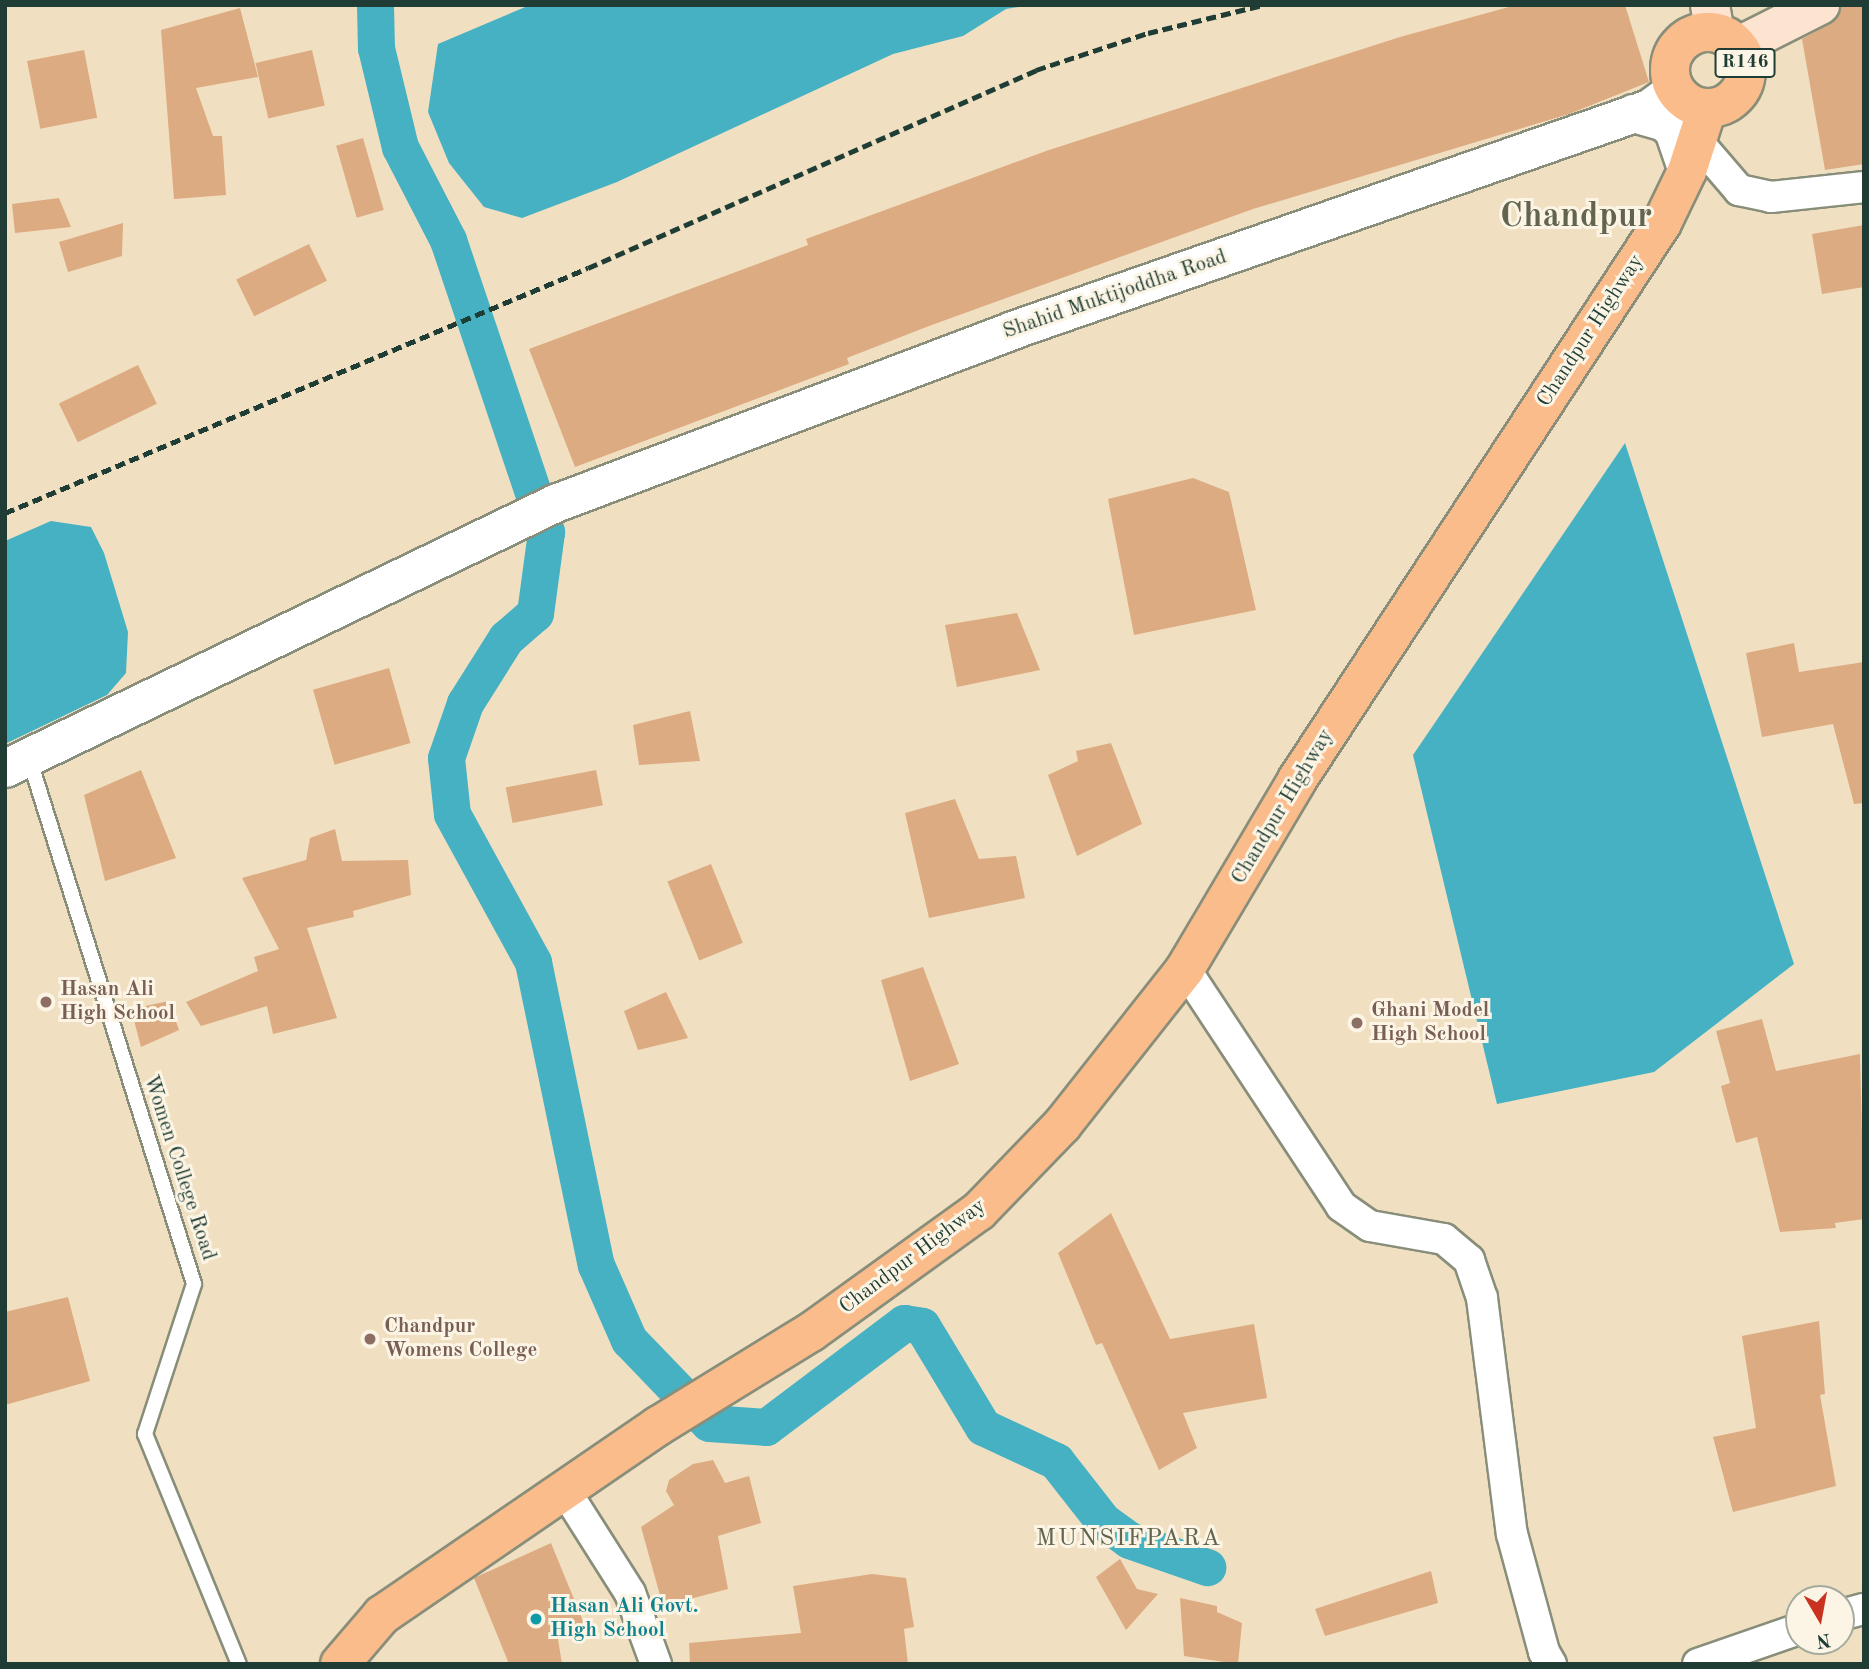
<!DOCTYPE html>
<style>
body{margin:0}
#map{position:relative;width:1869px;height:1669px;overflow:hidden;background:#f0e0c1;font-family:"Old Standard TT",serif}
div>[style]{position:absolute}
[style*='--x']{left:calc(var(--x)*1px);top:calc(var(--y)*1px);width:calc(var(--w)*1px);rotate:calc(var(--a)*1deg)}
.water>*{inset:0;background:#45b1c3}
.canal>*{height:37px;margin:-18.5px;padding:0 18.5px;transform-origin:18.5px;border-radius:18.5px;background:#45b1c3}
.building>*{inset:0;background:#ddab81;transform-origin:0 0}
.roads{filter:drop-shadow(2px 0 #888e7a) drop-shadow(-2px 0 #888e7a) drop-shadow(0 2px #888e7a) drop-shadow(0 -2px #888e7a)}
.service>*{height:14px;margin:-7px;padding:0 7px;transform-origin:7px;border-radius:7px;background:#fff}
.minor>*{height:30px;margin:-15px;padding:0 15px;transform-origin:15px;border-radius:15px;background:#fff}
.tertiary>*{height:37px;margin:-18.5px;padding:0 18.5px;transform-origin:18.5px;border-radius:18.5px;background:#fff}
.secondary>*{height:38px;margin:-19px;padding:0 19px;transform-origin:19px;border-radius:19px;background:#fde4d1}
.primary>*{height:38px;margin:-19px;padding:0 19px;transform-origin:19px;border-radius:19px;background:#fabc8b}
.primary>.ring{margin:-19px;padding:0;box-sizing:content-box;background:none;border:38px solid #fabc8b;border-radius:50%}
.rail>*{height:5px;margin-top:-2.5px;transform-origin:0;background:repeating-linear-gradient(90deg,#1f3d34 0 10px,transparent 0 15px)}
.dots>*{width:19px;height:19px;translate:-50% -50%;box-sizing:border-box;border:4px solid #fcf5e5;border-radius:50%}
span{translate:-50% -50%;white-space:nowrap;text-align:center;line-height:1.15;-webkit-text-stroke:6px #fcf5e5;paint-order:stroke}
.shield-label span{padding:2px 5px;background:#fcf5e5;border:2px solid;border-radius:5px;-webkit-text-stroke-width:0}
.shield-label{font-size:19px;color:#1f3d34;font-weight:700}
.street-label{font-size:21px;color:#1f3d34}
.education-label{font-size:21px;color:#785e54;font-weight:700}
.left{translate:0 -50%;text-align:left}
.culture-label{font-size:21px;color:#0d838f;font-weight:700}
.quarter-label{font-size:24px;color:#62644f;letter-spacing:2px}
.town-label{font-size:35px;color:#62644f;font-weight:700}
.frame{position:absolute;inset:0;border:7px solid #1f3d34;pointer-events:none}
.north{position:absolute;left:1785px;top:1585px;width:70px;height:70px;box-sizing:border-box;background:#fcf5e5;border:2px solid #a4ab9e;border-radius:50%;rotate:170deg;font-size:19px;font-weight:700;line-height:28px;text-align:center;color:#1f3d34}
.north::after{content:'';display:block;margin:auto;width:24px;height:32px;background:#c8321e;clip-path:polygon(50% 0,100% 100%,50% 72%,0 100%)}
</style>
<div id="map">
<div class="water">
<i style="clip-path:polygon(530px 5px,1031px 5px,1006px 9px,963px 36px,893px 54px,617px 182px,522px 218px,484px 207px,449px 163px,428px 112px,438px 44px)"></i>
<i style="clip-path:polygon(1625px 443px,1794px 964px,1654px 1072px,1497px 1104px,1413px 755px)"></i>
<i style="clip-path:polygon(51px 521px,91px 527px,104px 553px,128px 632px,126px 673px,107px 695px,5px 744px,5px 541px)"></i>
</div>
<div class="canal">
<i style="--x:375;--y:5;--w:43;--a:88.7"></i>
<i style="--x:376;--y:48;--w:102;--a:76.4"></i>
<i style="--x:400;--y:147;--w:105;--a:62.7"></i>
<i style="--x:448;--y:240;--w:308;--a:71.4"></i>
<i style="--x:546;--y:532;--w:82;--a:97.7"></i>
<i style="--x:535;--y:613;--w:38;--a:139"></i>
<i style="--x:506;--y:638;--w:77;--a:122.2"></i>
<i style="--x:465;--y:703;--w:58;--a:109.1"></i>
<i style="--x:446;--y:758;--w:56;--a:83.9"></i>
<i style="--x:452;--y:814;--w:169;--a:61.3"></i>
<i style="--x:533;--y:962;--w:309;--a:78.3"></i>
<i style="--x:596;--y:1265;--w:82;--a:66.3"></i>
<i style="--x:629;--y:1340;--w:115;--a:46.1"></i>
<i style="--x:709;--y:1423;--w:57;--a:4"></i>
<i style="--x:766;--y:1427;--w:173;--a:-37"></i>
<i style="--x:904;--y:1323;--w:18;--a:9"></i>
<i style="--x:922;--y:1326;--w:118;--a:58.9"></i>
<i style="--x:983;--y:1427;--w:81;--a:25"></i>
<i style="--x:1056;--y:1461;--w:76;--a:51.9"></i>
<i style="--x:1103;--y:1521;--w:32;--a:36"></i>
<i style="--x:1129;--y:1540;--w:83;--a:19.1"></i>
</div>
<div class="building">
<i style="clip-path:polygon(1516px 5px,1625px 5px,1649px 82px,1569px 114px,1253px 209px,929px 326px,847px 358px,849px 364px,575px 467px,529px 349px,808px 245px,806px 239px,1049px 150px,1400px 37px)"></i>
<i style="clip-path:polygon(1842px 5px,1864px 5px,1864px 164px,1825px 170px,1802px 39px,1830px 24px)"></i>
<i style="clip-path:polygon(240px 8px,258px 77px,196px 88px,213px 136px,222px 136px,226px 195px,174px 199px,161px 30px)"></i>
<i style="left:84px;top:50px;width:69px;height:58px;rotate:79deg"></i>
<i style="left:312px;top:50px;width:57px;height:58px;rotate:77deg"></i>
<i style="left:363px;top:138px;width:75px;height:28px;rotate:74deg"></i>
<i style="clip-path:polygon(59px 198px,71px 227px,15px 233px,12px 204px)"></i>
<i style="clip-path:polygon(123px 223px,122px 256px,68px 272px,59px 242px)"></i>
<i style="clip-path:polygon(1864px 225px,1864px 287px,1822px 294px,1812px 234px)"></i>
<i style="left:309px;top:244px;width:41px;height:81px;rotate:64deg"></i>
<i style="left:138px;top:365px;width:43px;height:88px;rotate:64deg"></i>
<i style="clip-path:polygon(1193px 478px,1229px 492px,1256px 610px,1134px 635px,1108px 499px)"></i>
<i style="clip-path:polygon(1017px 613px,1040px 670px,957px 687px,945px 625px)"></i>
<i style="clip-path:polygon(1794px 643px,1799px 672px,1864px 662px,1864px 803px,1854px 804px,1833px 724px,1762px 737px,1746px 653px)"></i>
<i style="left:389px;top:668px;width:78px;height:79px;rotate:74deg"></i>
<i style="clip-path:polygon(690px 711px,700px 761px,639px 765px,633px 725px)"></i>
<i style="clip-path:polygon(1111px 743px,1142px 824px,1077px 856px,1048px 775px,1078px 761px,1076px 751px)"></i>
<i style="clip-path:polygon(141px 770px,176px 858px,105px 881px,84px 795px)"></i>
<i style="left:596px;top:770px;width:36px;height:92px;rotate:79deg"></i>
<i style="clip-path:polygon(955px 799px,979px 859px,1016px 856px,1025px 898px,929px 918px,905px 813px)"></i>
<i style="clip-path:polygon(335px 829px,342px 861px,408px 860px,411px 895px,353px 911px,354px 917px,307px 928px,337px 1018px,273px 1034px,267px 1006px,201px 1026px,186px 1002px,258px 971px,254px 957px,279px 949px,242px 878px,306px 860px,310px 838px)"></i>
<i style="left:711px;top:864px;width:85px;height:47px;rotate:68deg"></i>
<i style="clip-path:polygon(923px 967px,959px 1064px,910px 1081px,881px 980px)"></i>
<i style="clip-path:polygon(666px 992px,688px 1038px,638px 1050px,624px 1011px)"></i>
<i style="clip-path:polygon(169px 1001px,179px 1030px,141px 1047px,131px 1009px)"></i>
<i style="clip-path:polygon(1762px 1019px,1776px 1071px,1860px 1054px,1864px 1219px,1835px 1223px,1836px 1228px,1780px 1232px,1757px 1137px,1736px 1143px,1721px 1086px,1730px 1083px,1716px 1031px)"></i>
<i style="clip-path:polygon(1111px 1213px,1170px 1339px,1254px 1324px,1267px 1398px,1183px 1413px,1197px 1448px,1159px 1470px,1102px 1343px,1096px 1345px,1058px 1253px)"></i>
<i style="clip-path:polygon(68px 1297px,90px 1381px,5px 1405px,5px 1312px)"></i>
<i style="clip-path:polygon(1819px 1321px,1825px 1394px,1820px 1395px,1836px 1486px,1733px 1512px,1713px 1437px,1756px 1428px,1742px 1336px)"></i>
<i style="clip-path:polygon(713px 1460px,725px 1483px,749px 1476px,761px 1523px,718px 1536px,728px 1589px,663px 1606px,641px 1527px,674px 1505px,666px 1491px,669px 1480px,693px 1464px)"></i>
<i style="clip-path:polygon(551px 1543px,585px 1626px,557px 1633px,562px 1664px,509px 1664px,474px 1578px)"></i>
<i style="clip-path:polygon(1120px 1559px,1137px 1589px,1158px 1594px,1126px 1630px,1096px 1577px)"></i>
<i style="clip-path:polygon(1431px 1571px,1438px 1603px,1325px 1636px,1315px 1609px)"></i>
<i style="clip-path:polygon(872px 1574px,906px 1578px,914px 1627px,904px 1629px,908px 1664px,690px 1664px,689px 1643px,801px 1633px,793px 1586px)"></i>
<i style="clip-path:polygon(1180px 1598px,1217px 1606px,1217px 1612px,1242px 1623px,1238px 1664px,1184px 1656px)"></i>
</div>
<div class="roads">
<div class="service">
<i style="--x:29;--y:758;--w:551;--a:72.58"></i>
<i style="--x:194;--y:1284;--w:158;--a:108.1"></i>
<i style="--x:145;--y:1434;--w:248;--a:67.8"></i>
</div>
<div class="minor">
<i style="--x:1697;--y:141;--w:65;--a:49.4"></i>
<i style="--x:1739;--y:190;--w:33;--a:12"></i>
<i style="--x:1771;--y:197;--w:94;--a:-6.1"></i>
<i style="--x:1185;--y:969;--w:284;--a:56.6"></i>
<i style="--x:1341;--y:1206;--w:35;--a:35"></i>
<i style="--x:1370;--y:1226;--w:75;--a:10"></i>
<i style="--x:1444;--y:1239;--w:33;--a:40"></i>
<i style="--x:1469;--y:1260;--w:40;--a:71.1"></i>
<i style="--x:1482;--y:1298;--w:238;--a:82.8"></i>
<i style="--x:1512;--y:1534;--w:122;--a:74.8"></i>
<i style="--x:1544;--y:1652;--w:14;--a:60"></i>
<i style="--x:564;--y:1489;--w:123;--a:57.6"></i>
<i style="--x:630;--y:1593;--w:76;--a:69.9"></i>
<i style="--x:1841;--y:1615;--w:24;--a:-15"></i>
<i style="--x:1698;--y:1664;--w:107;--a:-19.1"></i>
</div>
<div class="tertiary">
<i style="--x:1633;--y:113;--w:32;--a:16"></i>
<i style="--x:1664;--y:122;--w:12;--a:42"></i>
<i style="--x:1673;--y:130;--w:43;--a:71.1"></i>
<i style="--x:5;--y:768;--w:611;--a:-25.73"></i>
<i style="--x:555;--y:503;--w:489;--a:-20.7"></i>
<i style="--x:1012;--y:330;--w:675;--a:-19.21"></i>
<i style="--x:1649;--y:108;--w:31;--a:-36"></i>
</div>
<div class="secondary">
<i style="--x:1710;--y:5;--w:27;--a:80"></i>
<i style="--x:1739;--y:46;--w:91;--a:-26.8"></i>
</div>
<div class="primary">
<i class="ring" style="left:1670px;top:32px;width:38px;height:38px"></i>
<i style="--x:340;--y:1664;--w:65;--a:-49.4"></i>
<i style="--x:382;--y:1615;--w:335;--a:-34.4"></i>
<i style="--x:658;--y:1426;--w:180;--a:-31.6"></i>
<i style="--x:811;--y:1332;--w:207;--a:-35.8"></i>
<i style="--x:979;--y:1211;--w:120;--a:-46"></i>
<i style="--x:1062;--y:1125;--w:199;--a:-51.7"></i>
<i style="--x:1185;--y:969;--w:220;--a:-59.3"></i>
<i style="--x:1297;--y:780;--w:666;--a:-56.76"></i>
<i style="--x:1662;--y:223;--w:58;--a:-64.3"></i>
<i style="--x:1687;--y:171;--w:65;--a:-72.1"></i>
</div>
</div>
<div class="rail">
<i style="--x:5;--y:513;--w:632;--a:-22.79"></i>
<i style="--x:588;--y:268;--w:490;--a:-23.8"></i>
<i style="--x:1036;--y:70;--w:118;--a:-18.3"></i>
<i style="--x:1148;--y:33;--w:118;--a:-13.7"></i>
</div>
<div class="dots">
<i style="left:46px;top:1002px;background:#8d6e63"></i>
<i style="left:1357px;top:1023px;background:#8d6e63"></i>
<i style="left:370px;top:1339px;background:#8d6e63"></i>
<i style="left:536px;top:1619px;background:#0f9aa8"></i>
</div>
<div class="shield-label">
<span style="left:1745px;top:63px">R146</span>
</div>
<div class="street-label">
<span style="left:1115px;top:295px;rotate:-19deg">Shahid Muktijoddha Road</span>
<span style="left:1591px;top:331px;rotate:-57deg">Chandpur Highway</span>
<span style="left:1283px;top:807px;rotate:-59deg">Chandpur Highway</span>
<span style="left:179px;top:1168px;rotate:72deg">Women College Road</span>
<span style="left:913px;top:1257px;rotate:-37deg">Chandpur Highway</span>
</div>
<div class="education-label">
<span class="left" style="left:60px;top:1002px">Hasan Ali<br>High School</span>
<span class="left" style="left:1371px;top:1023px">Ghani Model<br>High School</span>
<span class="left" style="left:384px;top:1339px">Chandpur<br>Womens College</span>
</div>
<div class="culture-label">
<span class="left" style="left:550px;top:1619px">Hasan Ali Govt.<br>High School</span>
</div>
<div class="quarter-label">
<span style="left:1129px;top:1540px">MUNSIFPARA</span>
</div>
<div class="town-label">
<span style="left:1576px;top:217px">Chandpur</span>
</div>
<div class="frame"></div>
<div class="north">N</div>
</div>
